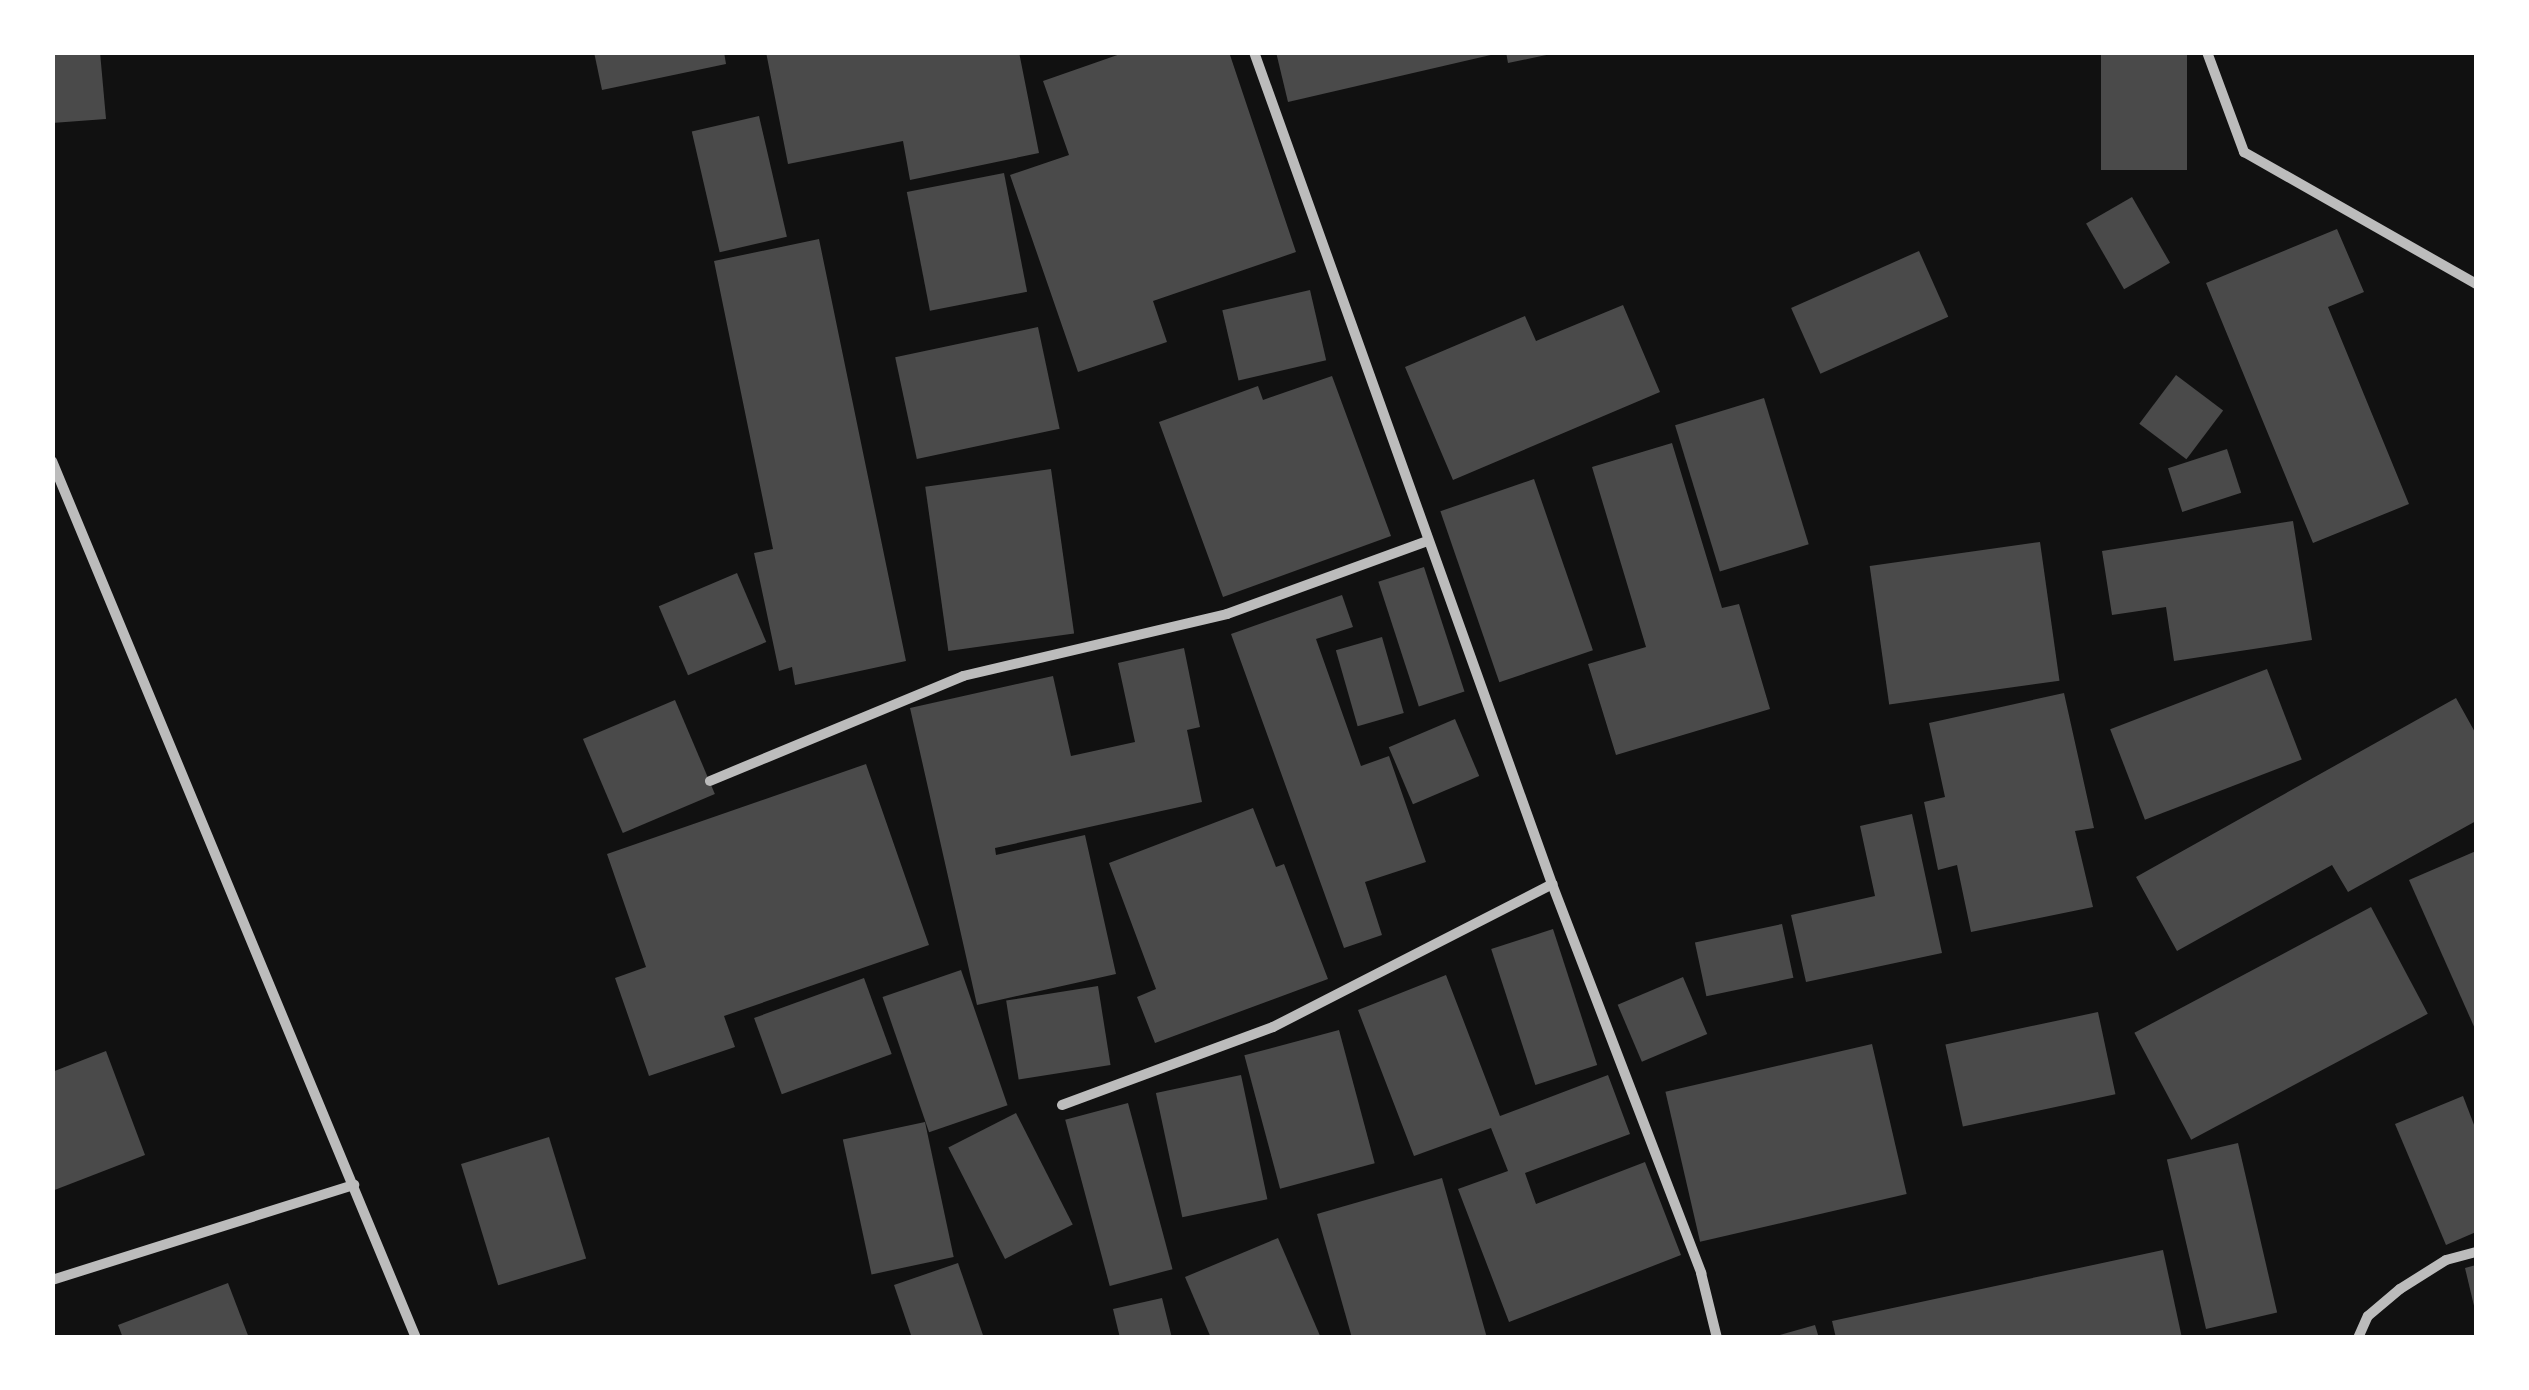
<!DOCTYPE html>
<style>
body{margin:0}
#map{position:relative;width:2529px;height:1390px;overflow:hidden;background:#111;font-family:Helvetica,sans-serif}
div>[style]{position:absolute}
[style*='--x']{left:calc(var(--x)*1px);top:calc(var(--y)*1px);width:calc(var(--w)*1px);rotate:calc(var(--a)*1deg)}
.building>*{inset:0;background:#4a4a4a;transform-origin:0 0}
.minor>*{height:10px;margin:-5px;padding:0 5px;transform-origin:5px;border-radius:5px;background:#bcbcbc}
span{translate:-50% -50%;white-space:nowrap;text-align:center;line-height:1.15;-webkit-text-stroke:9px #fff;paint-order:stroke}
.frame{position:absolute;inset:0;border:55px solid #fff;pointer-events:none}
</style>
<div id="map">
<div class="building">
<i style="clip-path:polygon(52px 52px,100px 52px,106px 119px,52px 123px)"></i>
<i style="clip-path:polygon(594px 52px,724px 52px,726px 64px,602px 90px)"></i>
<i style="clip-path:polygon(766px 52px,1019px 52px,1039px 153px,910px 180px,903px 141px,788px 164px)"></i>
<i style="clip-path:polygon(1126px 52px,1229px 52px,1296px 252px,1153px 301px,1167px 342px,1078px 372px,1010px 175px,1069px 155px,1043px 81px)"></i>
<i style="clip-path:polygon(1276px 52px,1495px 52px,1495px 54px,1288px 102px)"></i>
<i style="clip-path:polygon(1506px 52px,1551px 52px,1551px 54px,1508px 63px)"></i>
<i style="left:2101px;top:52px;width:86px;height:118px"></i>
<i style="left:759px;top:116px;width:124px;height:69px;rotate:77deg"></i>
<i style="left:1004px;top:173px;width:121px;height:99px;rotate:79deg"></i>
<i style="left:2132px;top:197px;width:76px;height:53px;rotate:60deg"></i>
<i style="clip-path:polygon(2337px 229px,2364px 292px,2328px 307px,2409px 504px,2313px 543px,2206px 283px)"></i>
<i style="clip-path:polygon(819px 239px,906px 661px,795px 685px,792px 667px,779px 671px,754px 553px,773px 549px,714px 261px)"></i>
<i style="left:1919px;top:251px;width:72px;height:140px;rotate:66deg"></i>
<i style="left:1310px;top:290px;width:72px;height:90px;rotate:77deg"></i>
<i style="clip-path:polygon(1623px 305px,1660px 392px,1453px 480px,1405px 367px,1525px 316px,1536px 341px)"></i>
<i style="left:1038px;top:327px;width:104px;height:146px;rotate:78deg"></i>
<i style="left:2176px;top:375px;width:59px;height:61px;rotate:37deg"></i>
<i style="clip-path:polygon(1332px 376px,1391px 536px,1223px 597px,1159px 422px,1258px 386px,1263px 400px)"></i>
<i style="left:1764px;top:398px;width:153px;height:93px;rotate:73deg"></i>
<i style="clip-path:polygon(1672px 443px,1722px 608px,1739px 604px,1770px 709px,1616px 755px,1588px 664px,1646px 647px,1592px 467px)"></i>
<i style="left:2227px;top:449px;width:46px;height:62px;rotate:72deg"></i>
<i style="left:1051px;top:469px;width:166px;height:127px;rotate:82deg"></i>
<i style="left:1534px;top:479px;width:181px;height:99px;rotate:71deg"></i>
<i style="clip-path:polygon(2293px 521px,2312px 640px,2174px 661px,2166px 607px,2112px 615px,2102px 551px)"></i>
<i style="left:2040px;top:542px;width:140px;height:172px;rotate:82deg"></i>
<i style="left:1424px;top:567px;width:131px;height:48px;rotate:72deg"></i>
<i style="left:737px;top:573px;width:75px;height:85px;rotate:67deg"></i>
<i style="clip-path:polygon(1342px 595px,1353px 627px,1316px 639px,1361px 766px,1389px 756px,1426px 862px,1365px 882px,1382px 935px,1344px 948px,1231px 634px)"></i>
<i style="left:1382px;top:637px;width:79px;height:48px;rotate:74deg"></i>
<i style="clip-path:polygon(1184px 648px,1200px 727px,1187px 730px,1202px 802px,995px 848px,996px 855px,1085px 835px,1116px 974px,977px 1005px,910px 708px,1053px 676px,1071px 756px,1135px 742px,1118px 663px)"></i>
<i style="left:2267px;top:669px;width:97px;height:168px;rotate:69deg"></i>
<i style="clip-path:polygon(2064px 693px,2094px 828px,2075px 831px,2093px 907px,1971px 932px,1957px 865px,1938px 870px,1924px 802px,1945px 797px,1929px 723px)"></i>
<i style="clip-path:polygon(2456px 698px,2476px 734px,2476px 821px,2348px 892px,2332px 865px,2177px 951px,2136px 877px)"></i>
<i style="left:675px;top:700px;width:102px;height:100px;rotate:67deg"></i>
<i style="left:1455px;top:719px;width:62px;height:72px;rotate:67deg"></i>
<i style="clip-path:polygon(866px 764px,929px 945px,724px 1016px,735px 1047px,649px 1076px,615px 978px,646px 967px,607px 854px)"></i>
<i style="clip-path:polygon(1253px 808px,1276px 867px,1284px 864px,1328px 979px,1155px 1043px,1137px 997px,1156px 989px,1109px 863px)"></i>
<i style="clip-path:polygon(1912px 814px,1942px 953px,1806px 982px,1791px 915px,1875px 896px,1860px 826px)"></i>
<i style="clip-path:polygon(2476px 851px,2476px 1031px,2409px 880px)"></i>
<i style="left:2371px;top:907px;width:121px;height:268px;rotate:62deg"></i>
<i style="left:1782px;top:924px;width:55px;height:89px;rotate:78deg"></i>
<i style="left:1553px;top:929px;width:143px;height:65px;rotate:72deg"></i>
<i style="left:961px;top:970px;width:143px;height:83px;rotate:71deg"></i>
<i style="clip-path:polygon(1446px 975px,1500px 1116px,1608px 1075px,1630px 1134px,1525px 1173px,1536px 1204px,1645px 1162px,1681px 1255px,1509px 1322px,1458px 1189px,1508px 1171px,1491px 1128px,1414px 1156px,1358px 1010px)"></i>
<i style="left:1683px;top:977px;width:62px;height:71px;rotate:67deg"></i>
<i style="left:864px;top:978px;width:81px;height:117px;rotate:70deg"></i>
<i style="left:1098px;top:986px;width:80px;height:93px;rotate:81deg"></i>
<i style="left:2098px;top:1012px;width:84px;height:156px;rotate:78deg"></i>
<i style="left:1339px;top:1030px;width:138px;height:98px;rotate:75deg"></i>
<i style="left:1872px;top:1044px;width:154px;height:212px;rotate:77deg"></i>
<i style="clip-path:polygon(106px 1051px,145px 1155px,52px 1191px,52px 1072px)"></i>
<i style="left:1241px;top:1075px;width:127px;height:87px;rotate:78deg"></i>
<i style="clip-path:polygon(2463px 1096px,2476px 1130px,2476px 1232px,2446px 1245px,2395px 1124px)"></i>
<i style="left:1128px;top:1103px;width:172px;height:65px;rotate:75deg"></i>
<i style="left:1016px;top:1113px;width:125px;height:76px;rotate:63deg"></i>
<i style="left:925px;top:1122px;width:138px;height:84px;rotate:78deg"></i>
<i style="left:549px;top:1137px;width:127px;height:92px;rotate:73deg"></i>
<i style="left:2238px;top:1143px;width:174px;height:73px;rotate:77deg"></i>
<i style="clip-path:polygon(1442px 1178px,1487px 1338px,1352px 1338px,1317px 1214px)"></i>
<i style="clip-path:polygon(1278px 1238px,1321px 1338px,1211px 1338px,1185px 1277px)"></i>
<i style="clip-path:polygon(2163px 1250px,2182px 1338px,1836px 1338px,1832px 1321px)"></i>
<i style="clip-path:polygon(958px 1263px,984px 1338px,912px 1338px,894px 1285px)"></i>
<i style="clip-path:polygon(2476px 1265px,2476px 1310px,2475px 1310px,2465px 1268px)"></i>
<i style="clip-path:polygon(228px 1283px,249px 1338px,123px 1338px,118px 1325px)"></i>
<i style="clip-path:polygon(1162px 1298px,1172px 1338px,1120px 1338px,1113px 1309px)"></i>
<i style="clip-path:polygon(1815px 1325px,1819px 1338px,1776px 1338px,1776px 1336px)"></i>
</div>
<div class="minor">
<i style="--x:1254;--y:52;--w:884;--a:70.29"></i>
<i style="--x:1552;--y:884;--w:417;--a:69"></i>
<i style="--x:1701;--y:1273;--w:67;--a:76.2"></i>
<i style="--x:2207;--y:52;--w:107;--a:69.7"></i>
<i style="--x:2244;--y:152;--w:267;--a:29.6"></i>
<i style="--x:52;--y:461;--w:950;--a:67.46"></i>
<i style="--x:710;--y:781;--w:274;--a:-22.5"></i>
<i style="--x:963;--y:676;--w:271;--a:-13.2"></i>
<i style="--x:1227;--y:614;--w:214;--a:-20"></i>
<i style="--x:1062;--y:1105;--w:225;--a:-20.3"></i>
<i style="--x:1273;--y:1027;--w:314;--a:-27.1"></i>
<i style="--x:52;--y:1280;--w:317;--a:-17.5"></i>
<i style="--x:2358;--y:1338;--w:24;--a:-66"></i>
<i style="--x:2368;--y:1316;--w:42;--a:-40.2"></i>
<i style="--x:2400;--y:1289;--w:54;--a:-32.2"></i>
<i style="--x:2446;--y:1260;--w:31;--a:-15"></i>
</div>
<div class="frame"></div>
</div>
